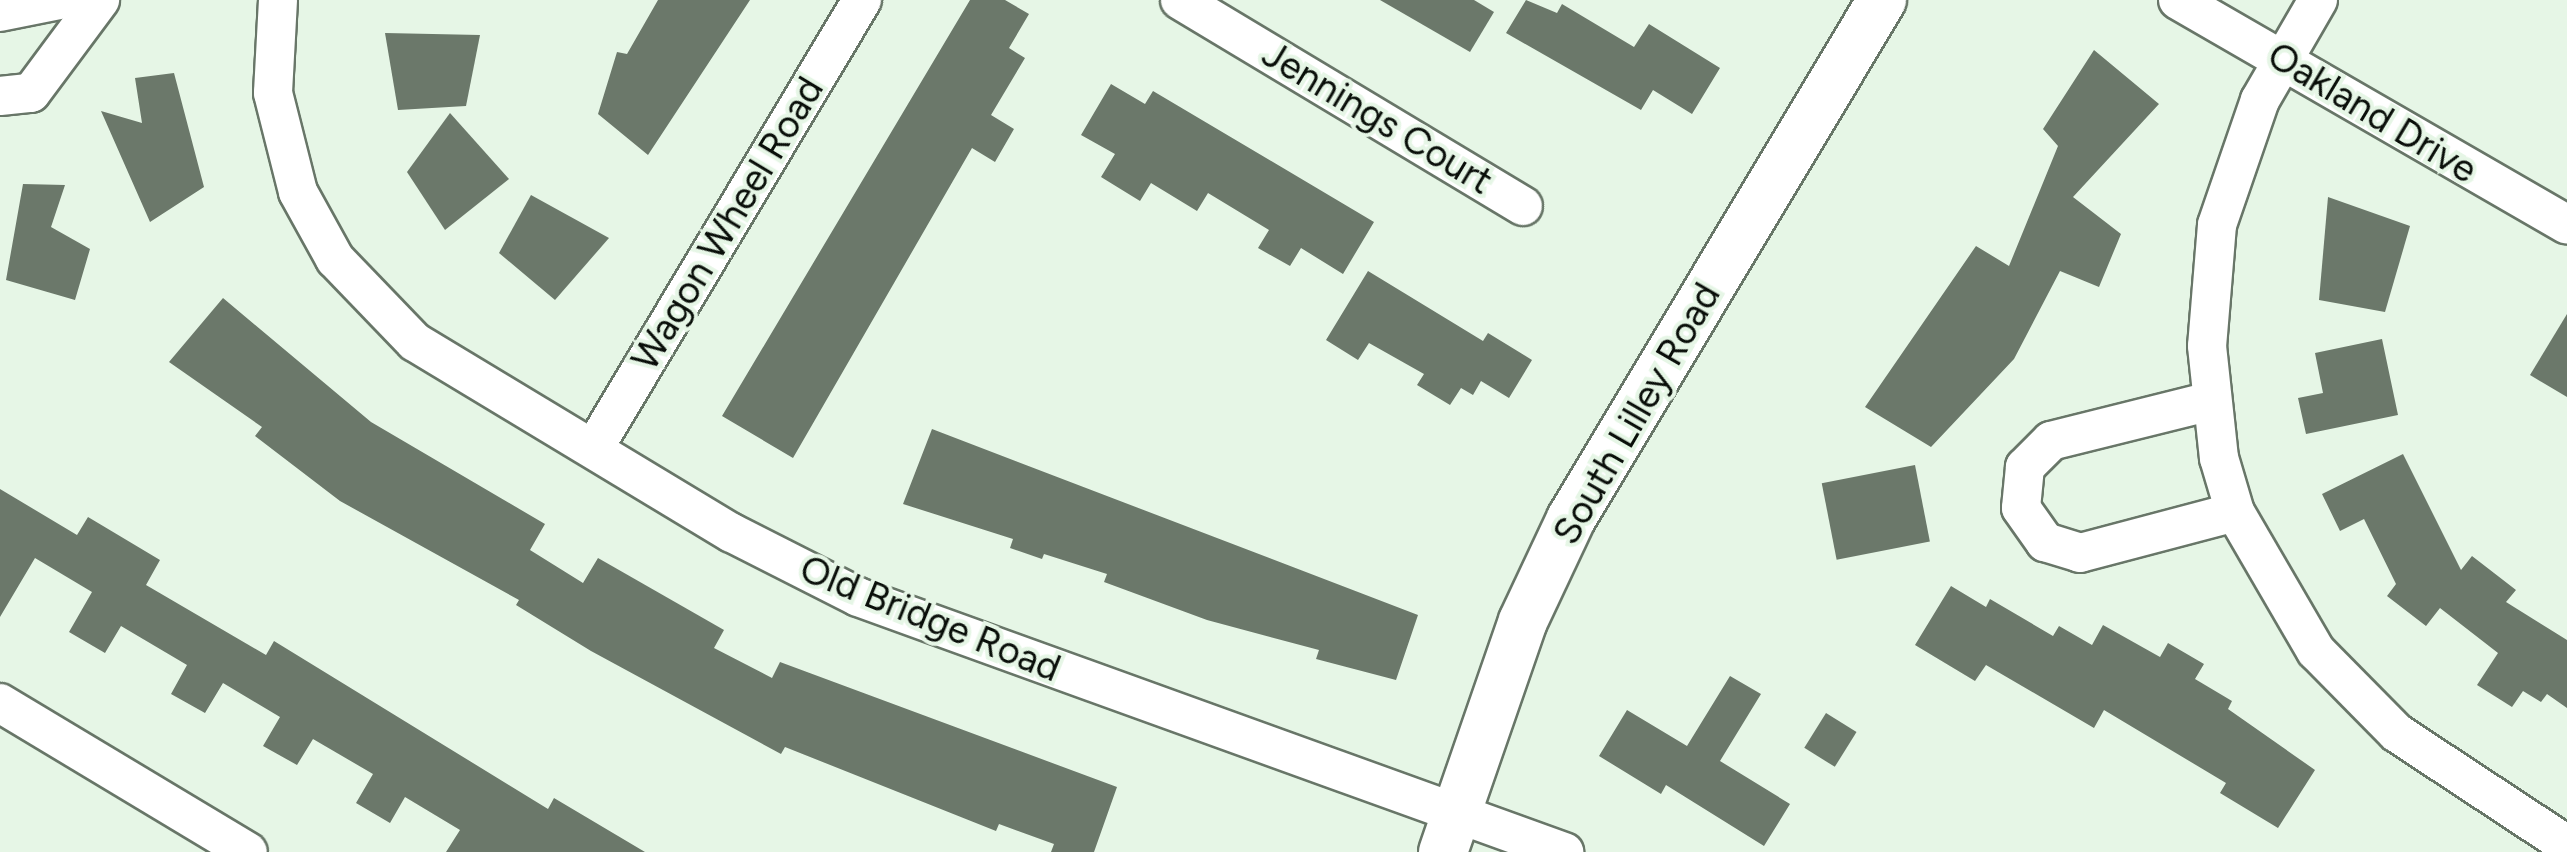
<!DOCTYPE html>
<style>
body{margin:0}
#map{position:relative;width:2567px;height:852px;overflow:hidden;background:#e6f6e6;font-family:Figtree,sans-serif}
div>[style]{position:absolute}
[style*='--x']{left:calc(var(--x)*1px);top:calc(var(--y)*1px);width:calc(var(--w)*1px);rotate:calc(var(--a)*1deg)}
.building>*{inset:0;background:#6b786a;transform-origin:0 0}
.roads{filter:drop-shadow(2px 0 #687668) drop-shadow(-2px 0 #687668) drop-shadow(0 2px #687668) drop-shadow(0 -2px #687668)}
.minor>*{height:38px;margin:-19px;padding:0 19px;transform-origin:19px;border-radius:19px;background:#fff}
.tertiary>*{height:48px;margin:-24px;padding:0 24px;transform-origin:24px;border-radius:24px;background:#fff}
span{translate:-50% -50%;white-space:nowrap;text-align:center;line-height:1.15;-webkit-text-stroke:8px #e6f6e6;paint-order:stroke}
.street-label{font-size:38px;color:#090e09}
</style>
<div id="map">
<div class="building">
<i style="clip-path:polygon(658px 0,750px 0,648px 155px,598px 114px,617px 52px,627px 54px)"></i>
<i style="clip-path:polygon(970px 0,1005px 0,1029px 14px,1009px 48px,1025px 58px,991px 115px,1014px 129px,995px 162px,972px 148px,793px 458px,722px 416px)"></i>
<i style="clip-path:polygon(1380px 0,1474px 0,1494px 12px,1470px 52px)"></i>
<i style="clip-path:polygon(1526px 0,1557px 13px,1562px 4px,1634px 47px,1649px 24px,1720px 68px,1692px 114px,1653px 90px,1641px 110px,1506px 33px)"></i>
<i style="clip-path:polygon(385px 33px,480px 35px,466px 106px,398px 110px)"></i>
<i style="clip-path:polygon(2094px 50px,2159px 104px,2073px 197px,2121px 234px,2099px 287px,2060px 271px,2014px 359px,1931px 447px,1865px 407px,1976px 246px,2009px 266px,2058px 146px,2043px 129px)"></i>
<i style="clip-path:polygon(174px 73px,204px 187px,150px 222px,101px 111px,142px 123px,135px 78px)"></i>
<i style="clip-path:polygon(1111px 84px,1145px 104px,1153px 91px,1374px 222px,1343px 274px,1301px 248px,1290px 266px,1258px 248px,1269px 230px,1208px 193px,1197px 211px,1151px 183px,1140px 201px,1101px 177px,1115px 154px,1081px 135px)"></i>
<i style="clip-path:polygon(450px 113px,509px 179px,445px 230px,407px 172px)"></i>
<i style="clip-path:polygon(23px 184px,65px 185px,51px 227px,90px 249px,75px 300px,6px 280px)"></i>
<i style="clip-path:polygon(531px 195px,609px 238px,555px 300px,499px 253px)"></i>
<i style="clip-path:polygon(2328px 197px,2410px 226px,2385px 312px,2319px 300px)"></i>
<i style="clip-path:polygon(1368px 271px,1483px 341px,1488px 333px,1532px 360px,1509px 398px,1481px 381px,1473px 395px,1461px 388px,1450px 405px,1417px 385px,1424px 374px,1369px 343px,1358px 360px,1326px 340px)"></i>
<i style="clip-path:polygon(223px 298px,371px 422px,545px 524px,530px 550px,583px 583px,598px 558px,724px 630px,714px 648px,772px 678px,780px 662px,1117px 787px,1094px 852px,1051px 852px,1054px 844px,999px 824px,996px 831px,785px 747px,781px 754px,591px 651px,516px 605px,519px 600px,340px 501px,255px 436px,262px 427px,169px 362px)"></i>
<i style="clip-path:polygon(2567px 314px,2567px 397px,2530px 375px)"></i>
<i style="clip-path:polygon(2382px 339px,2398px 415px,2306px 434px,2298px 398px,2323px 393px,2315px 353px)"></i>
<i style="clip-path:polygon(932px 429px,1418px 615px,1396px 680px,1316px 659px,1319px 650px,1207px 620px,1104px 582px,1107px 574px,1044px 554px,1042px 559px,1010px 548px,1013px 539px,903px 504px)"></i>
<i style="clip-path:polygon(2403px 454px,2461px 570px,2472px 556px,2516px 590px,2506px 602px,2567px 640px,2567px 708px,2547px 694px,2541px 702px,2523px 691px,2512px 707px,2477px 685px,2498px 653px,2440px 608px,2426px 626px,2387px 596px,2396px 584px,2364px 519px,2340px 531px,2322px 494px)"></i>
<i style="left:1915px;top:465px;width:78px;height:95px;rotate:79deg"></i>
<i style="clip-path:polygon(0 489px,77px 535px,88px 517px,160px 560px,146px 585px,266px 655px,274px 641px,548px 809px,554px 798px,645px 852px,446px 852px,460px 830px,405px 797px,390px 823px,356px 803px,373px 774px,313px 739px,297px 765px,263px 746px,280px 717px,223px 683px,205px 713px,171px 694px,187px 665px,121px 626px,105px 653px,69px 632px,92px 592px,35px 558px,0 617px)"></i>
<i style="clip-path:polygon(1951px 586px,1986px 607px,1990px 599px,2053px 636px,2059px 626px,2092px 645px,2103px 625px,2160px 657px,2168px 643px,2204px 664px,2195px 679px,2232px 701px,2228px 709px,2315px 770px,2278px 828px,2220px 793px,2226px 783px,2104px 710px,2094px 728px,1986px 665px,1975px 681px,1915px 645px)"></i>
<i style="clip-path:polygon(1730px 676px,1761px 694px,1720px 761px,1790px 804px,1764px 846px,1666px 785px,1661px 794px,1599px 756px,1627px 710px,1687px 746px)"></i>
<i style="left:1826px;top:713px;width:36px;height:41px;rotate:32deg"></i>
</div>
<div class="roads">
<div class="minor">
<i style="--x:278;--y:0;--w:93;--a:93.1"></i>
<i style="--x:273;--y:93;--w:102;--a:75.8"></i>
<i style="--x:298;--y:192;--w:77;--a:61.1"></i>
<i style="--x:335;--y:259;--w:115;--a:46.1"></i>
<i style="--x:415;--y:342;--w:370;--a:31.1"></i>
<i style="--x:732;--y:533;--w:141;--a:26.9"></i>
<i style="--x:858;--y:597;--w:751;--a:19.86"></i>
<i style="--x:1180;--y:0;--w:400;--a:31"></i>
<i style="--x:2178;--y:0;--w:449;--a:30"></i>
<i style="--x:2318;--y:0;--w:116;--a:120.1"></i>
<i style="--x:2260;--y:100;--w:132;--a:109"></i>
<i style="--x:2217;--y:225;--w:121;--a:94.7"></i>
<i style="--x:2207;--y:346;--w:113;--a:83.9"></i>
<i style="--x:2219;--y:458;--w:56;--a:73.5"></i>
<i style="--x:2235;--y:512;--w:161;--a:59.8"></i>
<i style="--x:2316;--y:651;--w:115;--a:45.4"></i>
<i style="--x:2397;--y:733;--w:204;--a:33.4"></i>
<i style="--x:0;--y:12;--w:60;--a:-11.5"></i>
<i style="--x:0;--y:96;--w:31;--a:-6"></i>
<i style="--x:31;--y:93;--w:116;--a:-53.4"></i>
<i style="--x:2211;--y:401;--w:165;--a:166"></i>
<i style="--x:2051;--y:441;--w:37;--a:135"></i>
<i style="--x:2025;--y:467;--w:41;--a:95.6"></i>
<i style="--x:2021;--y:508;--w:42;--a:54.8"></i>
<i style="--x:2045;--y:542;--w:37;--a:17"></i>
<i style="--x:2080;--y:553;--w:160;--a:-14.8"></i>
<i style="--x:594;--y:448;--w:522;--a:-59.11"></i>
<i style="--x:0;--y:703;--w:289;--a:31"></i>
</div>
<div class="tertiary">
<i style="--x:1443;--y:852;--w:244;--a:-70.9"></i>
<i style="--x:1523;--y:621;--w:113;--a:-64.8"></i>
<i style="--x:1571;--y:519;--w:605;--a:-59.07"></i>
</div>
</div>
<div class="street-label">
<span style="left:2372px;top:113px;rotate:31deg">Oakland Drive</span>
<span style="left:1377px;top:118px;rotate:31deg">Jennings Court</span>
<span style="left:728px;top:224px;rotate:-59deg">Wagon Wheel Road</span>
<span style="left:1637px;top:414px;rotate:-60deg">South Lilley Road</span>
<span style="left:930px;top:619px;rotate:22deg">Old Bridge Road</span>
</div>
</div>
